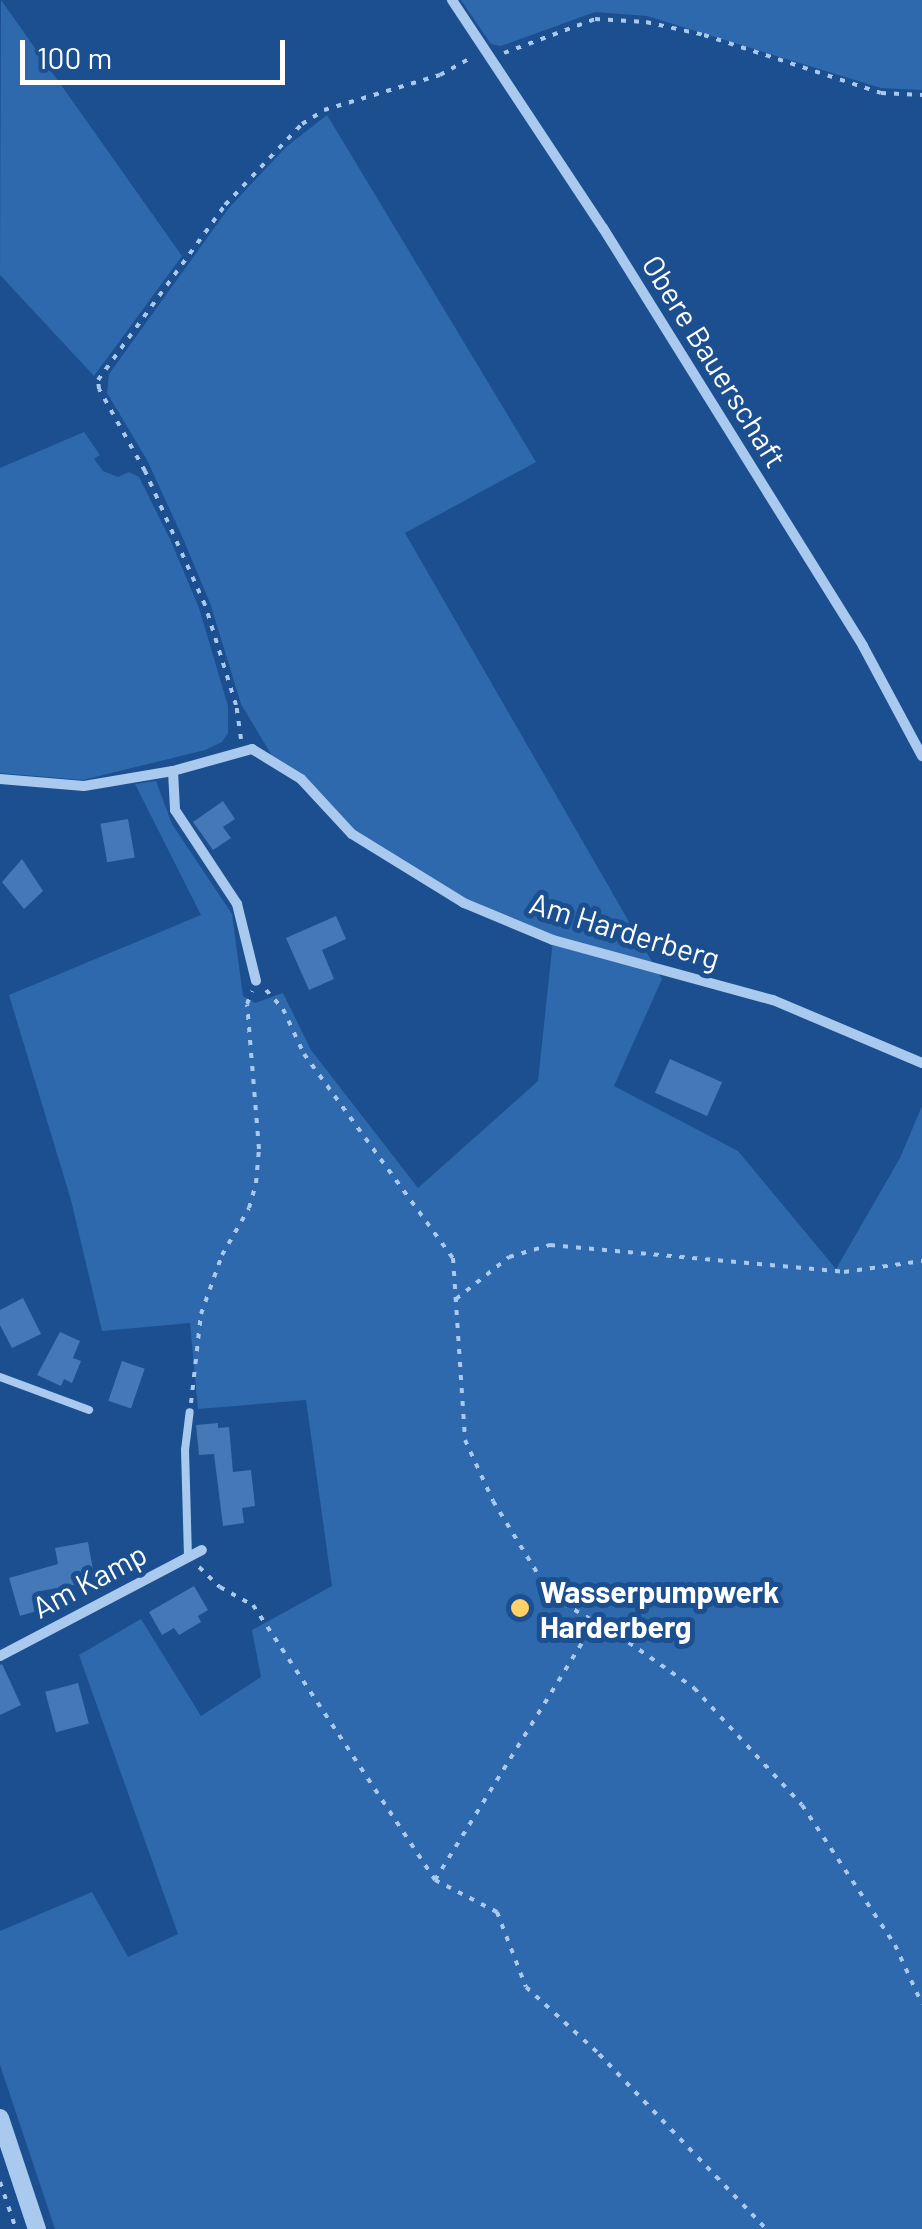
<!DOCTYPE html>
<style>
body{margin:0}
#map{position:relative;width:922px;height:2229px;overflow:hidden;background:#1b4f8f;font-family:Barlow,sans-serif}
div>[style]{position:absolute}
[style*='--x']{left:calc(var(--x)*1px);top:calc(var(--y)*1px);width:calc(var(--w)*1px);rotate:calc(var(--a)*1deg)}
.green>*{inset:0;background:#2e69ad}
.building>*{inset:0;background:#4478b7;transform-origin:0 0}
.path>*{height:4px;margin-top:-2px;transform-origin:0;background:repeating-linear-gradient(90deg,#a9c9ee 0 5px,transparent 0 13px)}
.service>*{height:8px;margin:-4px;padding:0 4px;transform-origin:4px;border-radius:4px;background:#a9c9ee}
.minor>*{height:10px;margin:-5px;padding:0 5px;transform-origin:5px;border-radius:5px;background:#a9c9ee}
.tertiary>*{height:18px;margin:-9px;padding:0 9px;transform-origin:9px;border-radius:9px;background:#a9c9ee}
.dots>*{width:28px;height:28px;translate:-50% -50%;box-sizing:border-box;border:5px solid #1b4f8f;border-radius:50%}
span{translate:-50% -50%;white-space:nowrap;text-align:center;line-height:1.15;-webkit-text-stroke:10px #1b4f8f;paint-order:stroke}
.street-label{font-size:30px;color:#fff}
.poi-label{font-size:30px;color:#fff;font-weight:700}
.left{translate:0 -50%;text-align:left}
.scale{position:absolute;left:20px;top:40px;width:265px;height:45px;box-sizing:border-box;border:5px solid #fff;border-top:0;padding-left:12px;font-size:30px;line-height:35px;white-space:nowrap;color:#fff;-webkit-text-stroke:8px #1b4f8f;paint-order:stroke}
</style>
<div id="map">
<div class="green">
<i style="clip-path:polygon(1px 0,182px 256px,94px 376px,0 275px)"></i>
<i style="clip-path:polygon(461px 0,922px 0,922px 90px,881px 88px,647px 16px,595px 12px,501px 46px,491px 44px)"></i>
<i style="clip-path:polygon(327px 115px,536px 462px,405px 533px,662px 979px,614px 1086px,738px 1151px,836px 1269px,900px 1158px,922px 1106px,922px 2229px,55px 2229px,0 2065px,0 1931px,92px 1892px,128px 1957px,178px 1934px,79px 1655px,141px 1619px,201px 1716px,261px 1677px,252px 1630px,332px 1586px,306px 1400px,198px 1409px,190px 1323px,102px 1331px,71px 1200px,9px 995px,201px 915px,135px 784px,156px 781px,172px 824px,232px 914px,243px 996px,255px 1003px,283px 993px,311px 1050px,418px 1188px,538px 1081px,553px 940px,464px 903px,352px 834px,301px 779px,277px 764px,241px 704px,210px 603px,181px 534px,147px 460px,107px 393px,109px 374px,228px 209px,286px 147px)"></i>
<i style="clip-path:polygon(84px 432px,100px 455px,94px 459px,103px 471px,118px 477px,129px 472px,139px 477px,170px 539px,199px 608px,228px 706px,228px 733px,222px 742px,205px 750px,83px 780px,0 773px,0 468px)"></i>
</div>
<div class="building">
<i style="clip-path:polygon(223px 801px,235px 819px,223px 827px,231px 838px,213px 850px,193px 822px)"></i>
<i style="left:128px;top:819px;width:39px;height:28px;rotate:80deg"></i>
<i style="clip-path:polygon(22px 859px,43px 891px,24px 909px,2px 882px)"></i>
<i style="clip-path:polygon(336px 916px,346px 939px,322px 950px,334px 979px,309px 990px,286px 938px)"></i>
<i style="left:670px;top:1059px;width:57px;height:37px;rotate:24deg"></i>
<i style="clip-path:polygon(23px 1298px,41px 1334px,12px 1348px,0 1325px,0 1310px)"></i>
<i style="clip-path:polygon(60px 1332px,80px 1341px,73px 1358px,81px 1361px,72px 1383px,64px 1379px,61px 1386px,37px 1375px)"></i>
<i style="left:122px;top:1361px;width:24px;height:42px;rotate:19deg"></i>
<i style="clip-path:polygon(218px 1423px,218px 1428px,229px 1427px,233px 1472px,251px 1470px,255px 1506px,242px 1508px,244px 1523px,223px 1526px,214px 1454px,199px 1455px,196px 1425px)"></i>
<i style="clip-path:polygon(88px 1542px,95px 1581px,41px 1591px,46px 1608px,20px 1616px,9px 1578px,58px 1564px,55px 1548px)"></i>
<i style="clip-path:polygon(194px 1586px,208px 1610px,198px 1616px,201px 1622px,179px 1635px,174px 1628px,162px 1635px,149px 1612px)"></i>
<i style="clip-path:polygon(2px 1664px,21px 1705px,0 1715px,0 1665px)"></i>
<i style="left:78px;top:1683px;width:42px;height:34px;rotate:75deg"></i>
</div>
<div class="path">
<i style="--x:504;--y:53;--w:97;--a:-20.5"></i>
<i style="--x:595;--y:19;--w:51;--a:3.4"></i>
<i style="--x:646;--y:22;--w:59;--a:12.6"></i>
<i style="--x:704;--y:35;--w:186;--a:18.1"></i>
<i style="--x:881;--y:93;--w:41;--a:2.8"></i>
<i style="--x:241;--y:739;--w:34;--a:-98"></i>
<i style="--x:236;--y:705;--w:105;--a:-107.2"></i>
<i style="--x:205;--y:605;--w:147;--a:-114.1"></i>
<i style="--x:145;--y:471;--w:94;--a:-119.3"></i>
<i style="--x:99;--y:389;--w:9;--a:-96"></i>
<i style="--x:98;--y:380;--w:216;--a:-54"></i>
<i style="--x:225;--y:205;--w:112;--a:-46.5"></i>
<i style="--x:302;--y:124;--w:26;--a:-32"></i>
<i style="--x:324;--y:110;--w:121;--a:-16.8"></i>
<i style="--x:440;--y:75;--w:37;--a:-29"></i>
<i style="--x:266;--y:990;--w:25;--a:48"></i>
<i style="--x:283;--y:1009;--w:50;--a:65"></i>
<i style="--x:304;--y:1054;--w:253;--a:53.9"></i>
<i style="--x:453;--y:1258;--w:182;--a:86.2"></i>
<i style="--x:465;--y:1440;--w:67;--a:65.3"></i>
<i style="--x:493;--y:1501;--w:113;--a:58.4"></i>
<i style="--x:552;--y:1597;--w:76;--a:29.9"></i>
<i style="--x:618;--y:1635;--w:93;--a:34.9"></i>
<i style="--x:694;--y:1688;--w:159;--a:47.3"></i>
<i style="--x:802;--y:1805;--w:168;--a:56.4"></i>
<i style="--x:895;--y:1945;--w:65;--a:65.4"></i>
<i style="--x:456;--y:1299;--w:68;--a:-38.4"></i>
<i style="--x:509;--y:1257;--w:43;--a:-16.3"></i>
<i style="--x:550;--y:1245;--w:295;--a:5.2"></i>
<i style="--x:844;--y:1272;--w:79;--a:-8"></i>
<i style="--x:191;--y:1403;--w:90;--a:-83.6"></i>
<i style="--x:201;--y:1314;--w:63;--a:-70.4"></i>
<i style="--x:222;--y:1255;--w:54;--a:-60.1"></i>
<i style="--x:249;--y:1208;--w:26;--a:-74"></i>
<i style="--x:256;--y:1183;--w:34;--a:-85"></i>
<i style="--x:259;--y:1149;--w:145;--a:-94.7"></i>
<i style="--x:247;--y:1004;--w:14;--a:-69"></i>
<i style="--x:199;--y:1567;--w:29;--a:44"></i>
<i style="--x:220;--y:1587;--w:38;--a:29"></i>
<i style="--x:253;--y:1605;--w:330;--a:56.5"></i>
<i style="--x:435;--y:1880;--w:70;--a:27.3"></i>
<i style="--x:497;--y:1912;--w:80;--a:68.9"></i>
<i style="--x:526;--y:1987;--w:99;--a:42.5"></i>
<i style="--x:599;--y:2054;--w:242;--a:46.3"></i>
<i style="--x:435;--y:1880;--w:304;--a:-58.2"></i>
<i style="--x:0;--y:2182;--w:50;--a:71.2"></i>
</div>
<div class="service">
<i style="--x:0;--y:1377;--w:95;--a:20.3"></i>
<i style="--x:188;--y:1557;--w:107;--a:-91.6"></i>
<i style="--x:185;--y:1450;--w:38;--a:-83"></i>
</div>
<div class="minor">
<i style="--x:452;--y:0;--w:273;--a:56.5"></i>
<i style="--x:603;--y:228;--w:492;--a:58.1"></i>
<i style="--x:863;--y:646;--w:125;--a:61.8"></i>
<i style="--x:173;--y:771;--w:39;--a:87"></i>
<i style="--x:175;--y:810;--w:113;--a:56.6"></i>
<i style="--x:237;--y:904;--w:79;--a:76.1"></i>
<i style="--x:0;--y:779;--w:84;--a:4.8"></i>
<i style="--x:84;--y:786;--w:90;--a:-9.6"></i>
<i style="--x:173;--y:771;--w:82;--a:-15.6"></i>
<i style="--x:252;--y:749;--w:57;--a:31.5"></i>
<i style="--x:301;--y:779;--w:75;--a:47.2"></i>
<i style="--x:352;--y:834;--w:132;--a:31.6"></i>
<i style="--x:464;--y:903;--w:96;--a:22.6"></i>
<i style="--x:553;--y:940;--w:228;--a:15.3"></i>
<i style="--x:773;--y:1000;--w:162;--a:22.9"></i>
<i style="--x:0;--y:1656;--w:228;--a:-27.7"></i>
</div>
<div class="tertiary">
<i style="--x:0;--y:2118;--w:117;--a:71.6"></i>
</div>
<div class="dots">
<i style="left:520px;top:1608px;background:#ffd166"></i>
</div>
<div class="street-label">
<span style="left:715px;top:361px;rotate:58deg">Obere Bauerschaft</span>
<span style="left:625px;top:930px;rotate:17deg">Am Harderberg</span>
<span style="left:89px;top:1580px;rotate:-28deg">Am Kamp</span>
</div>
<div class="poi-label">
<span class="left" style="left:540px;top:1608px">Wasserpumpwerk<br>Harderberg</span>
</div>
<div class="scale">100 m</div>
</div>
